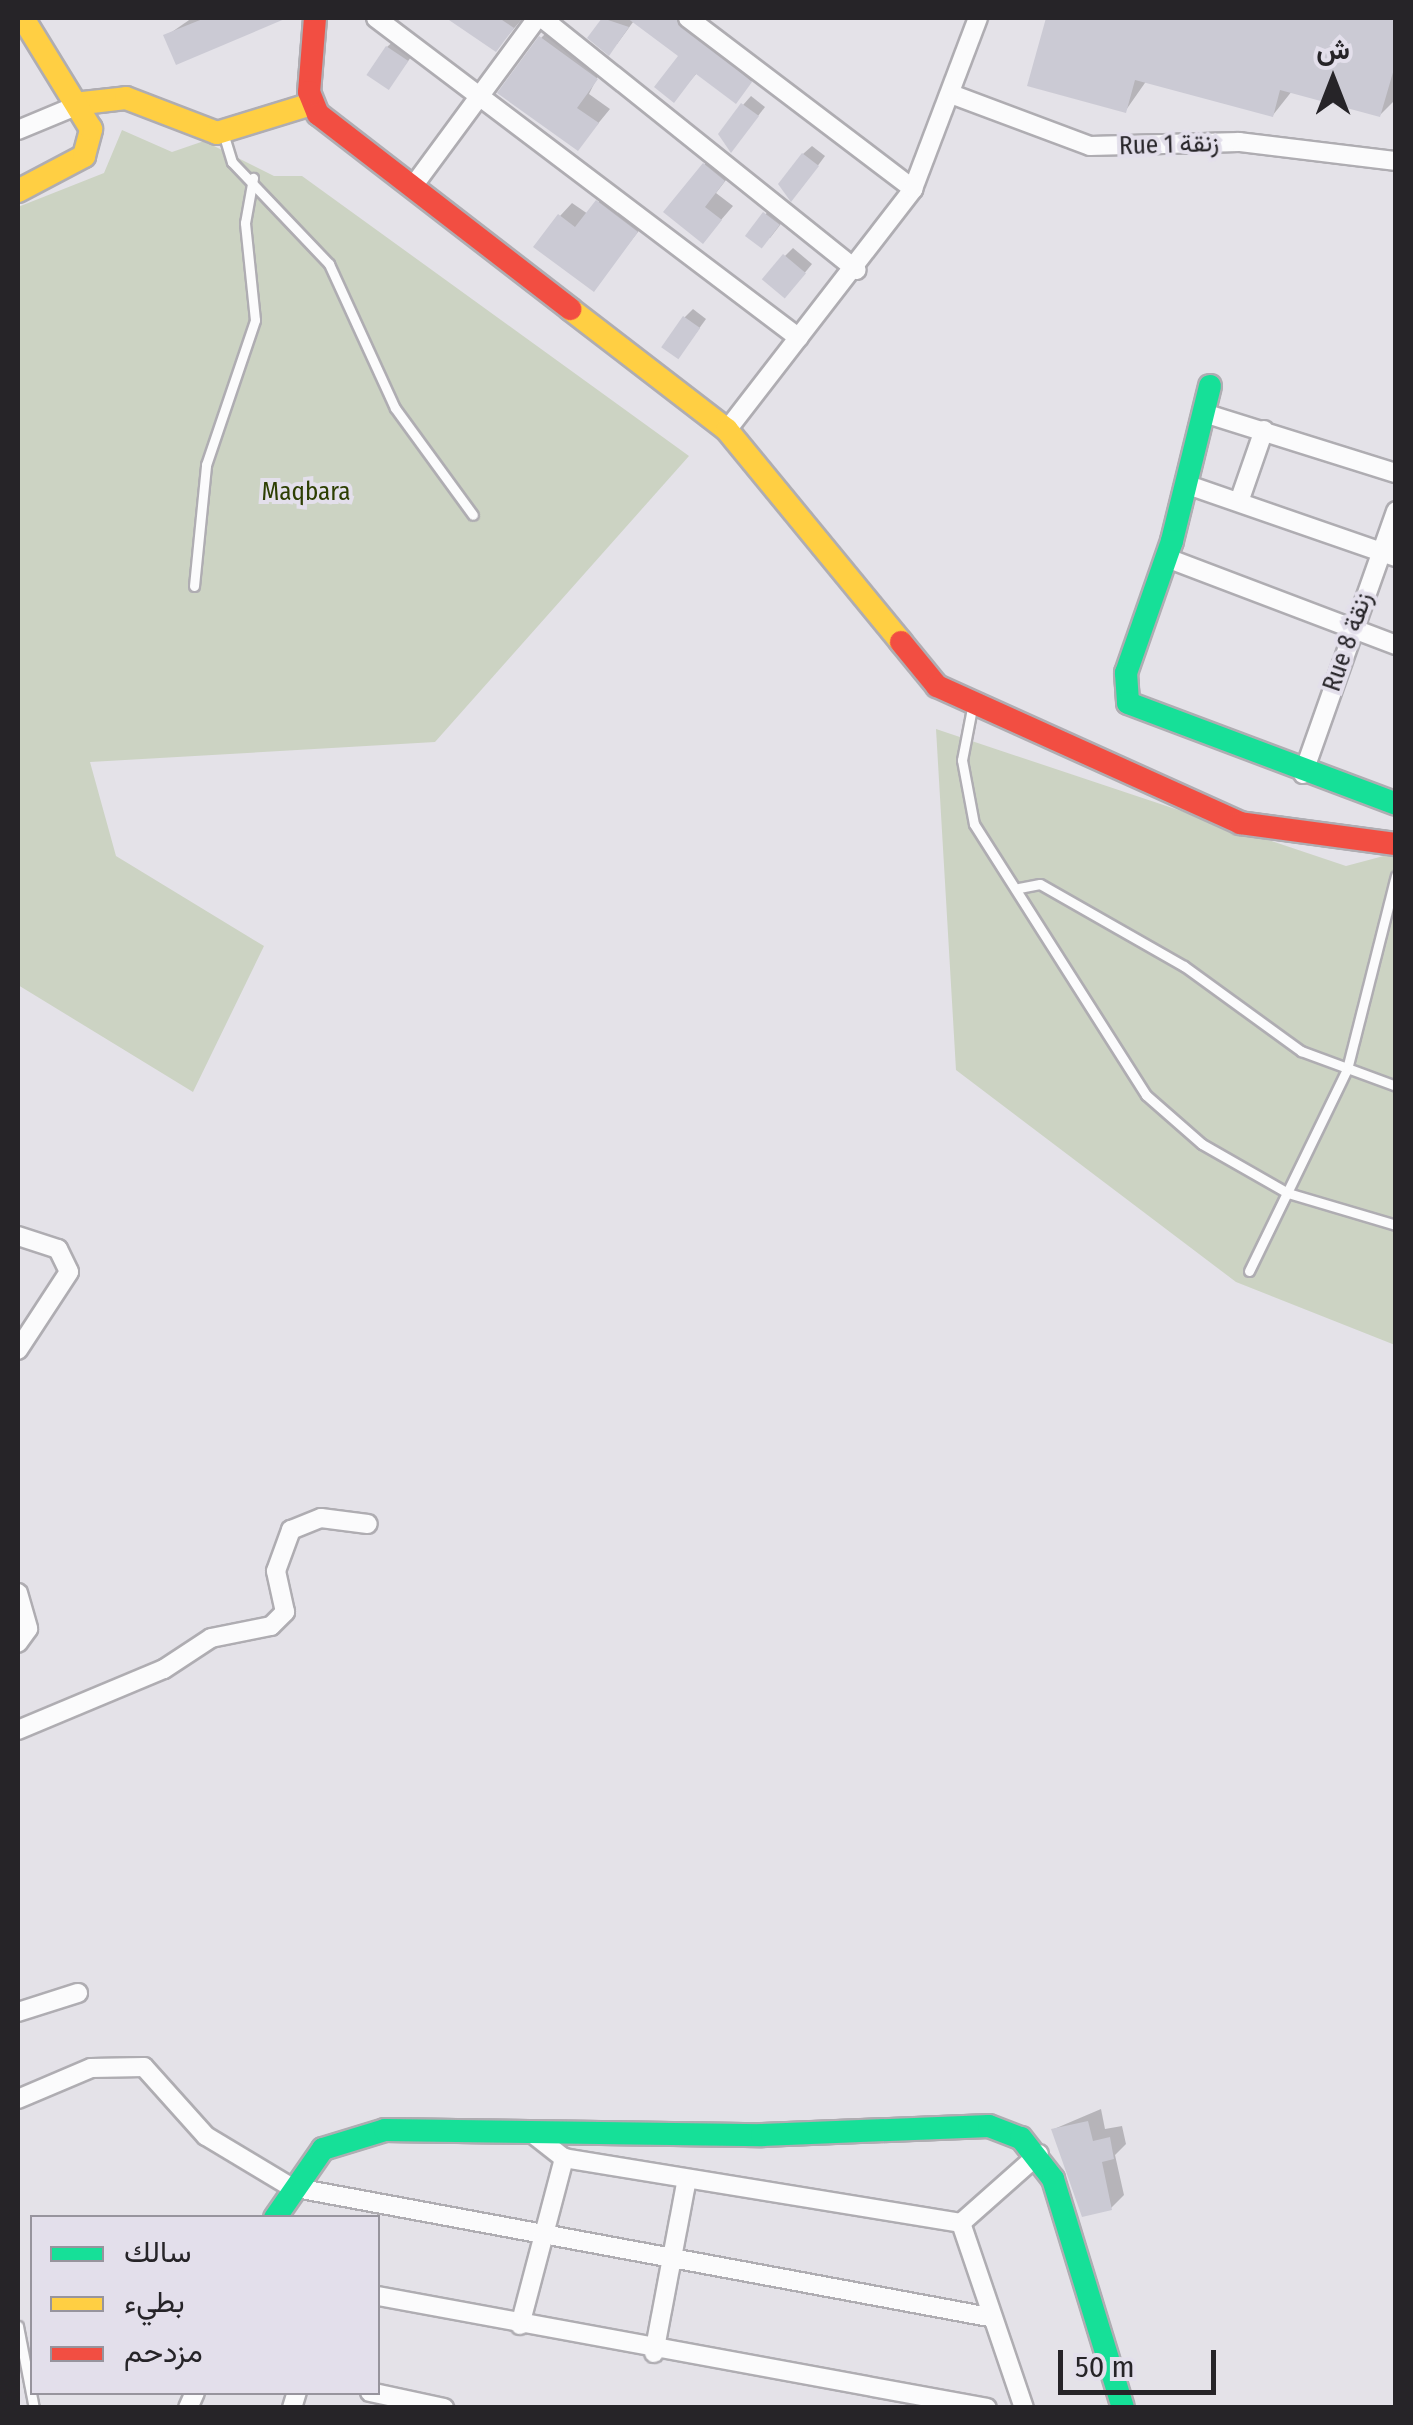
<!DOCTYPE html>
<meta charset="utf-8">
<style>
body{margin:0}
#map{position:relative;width:1413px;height:2425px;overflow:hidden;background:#e4e2e8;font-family:"Fira Sans Condensed",Vazirmatn,sans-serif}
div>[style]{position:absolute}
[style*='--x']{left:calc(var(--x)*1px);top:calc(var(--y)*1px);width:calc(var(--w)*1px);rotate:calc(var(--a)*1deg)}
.green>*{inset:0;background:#ccd3c3}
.shadow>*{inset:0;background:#0003}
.building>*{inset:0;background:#cbcad4;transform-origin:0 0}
.roads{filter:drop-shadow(2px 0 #afadb2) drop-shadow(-2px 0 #afadb2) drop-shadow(0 2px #afadb2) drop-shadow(0 -2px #afadb2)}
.lane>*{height:9px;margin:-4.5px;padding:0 4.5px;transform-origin:4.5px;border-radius:4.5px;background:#fbfbfc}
.street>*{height:18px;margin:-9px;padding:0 9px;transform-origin:9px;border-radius:9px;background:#fbfbfc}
.fast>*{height:22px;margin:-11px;padding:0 11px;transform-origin:11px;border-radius:11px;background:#16e098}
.slow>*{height:22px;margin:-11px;padding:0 11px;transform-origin:11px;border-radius:11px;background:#ffcf43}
.jam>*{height:22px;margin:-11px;padding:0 11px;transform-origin:11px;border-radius:11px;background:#f24e42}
span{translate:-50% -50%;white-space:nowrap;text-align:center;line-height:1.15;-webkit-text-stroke:8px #e3dfeb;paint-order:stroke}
.street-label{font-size:25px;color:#262428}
.park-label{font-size:25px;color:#2d3e02}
.frame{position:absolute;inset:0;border:20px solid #262428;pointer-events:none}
.legend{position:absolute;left:30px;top:2215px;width:350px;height:180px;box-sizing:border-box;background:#e3dfeb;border:2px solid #97949d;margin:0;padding:12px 18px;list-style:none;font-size:30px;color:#262428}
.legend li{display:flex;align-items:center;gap:20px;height:50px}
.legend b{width:50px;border:2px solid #97949d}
.north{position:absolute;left:1283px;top:30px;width:100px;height:100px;-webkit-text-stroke:8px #e3dfeb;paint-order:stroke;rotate:0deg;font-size:28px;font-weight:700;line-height:40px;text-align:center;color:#262428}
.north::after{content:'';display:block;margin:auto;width:35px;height:45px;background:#262428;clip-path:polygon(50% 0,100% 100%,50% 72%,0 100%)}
.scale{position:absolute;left:1058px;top:2350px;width:158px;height:45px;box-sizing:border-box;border:5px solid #262428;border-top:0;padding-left:12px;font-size:30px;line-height:35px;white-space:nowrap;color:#262428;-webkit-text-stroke:8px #e3dfeb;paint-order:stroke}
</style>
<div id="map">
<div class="green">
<i style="clip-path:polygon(122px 130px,172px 152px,204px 141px,274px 176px,302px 176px,689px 456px,435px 742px,90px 762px,116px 856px,264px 946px,193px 1092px,18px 985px,18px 207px,104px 173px)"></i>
<i style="clip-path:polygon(936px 729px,1346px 866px,1395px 853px,1395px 1345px,1236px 1282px,956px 1070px)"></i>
</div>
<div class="shadow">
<i style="clip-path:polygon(192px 18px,281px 18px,178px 62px,166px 36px)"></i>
<i style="clip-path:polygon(450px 18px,523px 18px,496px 49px)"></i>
<i style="clip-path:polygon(605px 18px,636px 18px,617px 44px,590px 38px)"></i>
<i style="clip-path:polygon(644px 18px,703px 18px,762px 69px,735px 101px,697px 73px,674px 99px,682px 56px,639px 24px)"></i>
<i style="clip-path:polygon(1049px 18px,1396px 18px,1396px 99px,1380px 115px,1292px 91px,1273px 115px,1147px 80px,1126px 110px,1031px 84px)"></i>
<i style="clip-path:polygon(554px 25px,605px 62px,589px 94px,610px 109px,578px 148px,541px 38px)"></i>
<i style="clip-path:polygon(396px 39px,415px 52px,389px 86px,387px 47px)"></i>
<i style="clip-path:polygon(751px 96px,765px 107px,738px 142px,743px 105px)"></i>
<i style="clip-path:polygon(812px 146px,825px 156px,799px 191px,803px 154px)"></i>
<i style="clip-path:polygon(717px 152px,736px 167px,716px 193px,733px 206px,703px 241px,704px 165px)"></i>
<i style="clip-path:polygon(610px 189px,649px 218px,593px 289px,560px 216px,572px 203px,588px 214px)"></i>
<i style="clip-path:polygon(773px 205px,787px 216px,770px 238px,748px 236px)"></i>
<i style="clip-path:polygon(793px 248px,812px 264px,793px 287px,785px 256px)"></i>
<i style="clip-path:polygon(693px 309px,706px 319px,685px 348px,685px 317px)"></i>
<i style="clip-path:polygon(1101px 2109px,1105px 2129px,1122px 2126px,1126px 2144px,1115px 2155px,1124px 2195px,1111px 2208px,1054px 2129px)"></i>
</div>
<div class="building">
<i style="clip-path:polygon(205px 18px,287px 18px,176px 65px,163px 35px)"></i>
<i style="clip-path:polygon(446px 18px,499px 18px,514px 28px,496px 52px)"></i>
<i style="clip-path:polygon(602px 18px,629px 27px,609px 56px,587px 38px)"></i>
<i style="clip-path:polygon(627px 18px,676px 18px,752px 82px,736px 104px,696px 74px,674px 103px,654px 87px,678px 56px)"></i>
<i style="clip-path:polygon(1046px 18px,1396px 18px,1396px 62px,1380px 117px,1280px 90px,1273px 117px,1135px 80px,1126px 113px,1027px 86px)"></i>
<i style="clip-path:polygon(539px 36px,598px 79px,577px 108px,599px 123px,578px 151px,497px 93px)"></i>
<i style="left:386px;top:46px;width:27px;height:35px;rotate:34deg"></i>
<i style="clip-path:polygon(741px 103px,759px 116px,731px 153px,718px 134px)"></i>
<i style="clip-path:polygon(802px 153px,819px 166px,791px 202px,778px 184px)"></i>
<i style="clip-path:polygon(703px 163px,725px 181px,705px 207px,722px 220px,703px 244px,663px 212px)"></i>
<i style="clip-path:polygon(596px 200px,638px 232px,594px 292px,533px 247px,558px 214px,575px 227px)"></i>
<i style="left:763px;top:212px;width:21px;height:30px;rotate:37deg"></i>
<i style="left:783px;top:254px;width:30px;height:33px;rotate:40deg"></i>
<i style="left:683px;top:316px;width:21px;height:38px;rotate:35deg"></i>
<i style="clip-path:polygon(1088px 2121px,1093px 2141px,1110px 2137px,1114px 2159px,1102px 2162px,1112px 2210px,1082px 2217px,1051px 2129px)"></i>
</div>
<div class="roads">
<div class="lane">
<i style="--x:224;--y:136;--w:27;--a:73"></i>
<i style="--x:232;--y:162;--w:141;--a:46.4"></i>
<i style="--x:329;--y:264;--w:158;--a:65.4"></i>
<i style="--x:395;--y:408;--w:132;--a:53.9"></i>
<i style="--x:194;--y:586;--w:122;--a:-84.3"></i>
<i style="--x:206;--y:465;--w:153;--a:-71.3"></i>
<i style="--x:255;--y:320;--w:98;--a:-95.9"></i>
<i style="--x:245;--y:223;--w:46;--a:-79.9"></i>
<i style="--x:972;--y:708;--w:53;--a:100.9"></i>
<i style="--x:962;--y:760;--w:65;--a:79.4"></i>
<i style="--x:974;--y:824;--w:321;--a:57.6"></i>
<i style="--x:1146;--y:1095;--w:74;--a:41.2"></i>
<i style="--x:1202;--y:1144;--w:99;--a:29.7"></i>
<i style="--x:1288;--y:1193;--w:113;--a:16.5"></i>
<i style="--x:1019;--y:888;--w:21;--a:-11"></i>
<i style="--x:1040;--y:884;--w:166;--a:29.7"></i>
<i style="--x:1184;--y:966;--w:145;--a:36"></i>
<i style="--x:1301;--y:1051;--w:101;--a:20.2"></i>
<i style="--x:1249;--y:1271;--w:225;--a:-64.1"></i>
<i style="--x:1347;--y:1069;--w:199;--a:-75.8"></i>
<i style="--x:18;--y:2326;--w:84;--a:79"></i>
</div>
<div class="street">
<i style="--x:376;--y:18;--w:530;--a:37.11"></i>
<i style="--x:542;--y:18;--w:403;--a:38.7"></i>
<i style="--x:688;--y:18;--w:283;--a:37.2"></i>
<i style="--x:951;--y:94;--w:148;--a:20.5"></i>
<i style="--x:1090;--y:146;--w:149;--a:-1.5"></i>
<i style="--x:1239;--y:142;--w:158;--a:6.9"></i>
<i style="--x:18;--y:130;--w:70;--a:-22.6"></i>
<i style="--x:414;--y:185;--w:207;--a:-53.6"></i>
<i style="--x:1204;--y:413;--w:201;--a:17.4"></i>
<i style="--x:727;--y:430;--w:304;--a:-52.3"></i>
<i style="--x:913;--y:189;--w:183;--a:-69.2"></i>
<i style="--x:1188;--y:485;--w:220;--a:19.1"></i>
<i style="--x:1240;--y:499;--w:73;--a:-70.8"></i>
<i style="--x:1167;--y:558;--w:245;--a:20.8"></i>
<i style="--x:1303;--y:774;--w:279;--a:-70.5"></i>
<i style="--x:18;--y:1236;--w:42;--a:18"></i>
<i style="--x:58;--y:1249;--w:25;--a:64"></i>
<i style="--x:69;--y:1272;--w:93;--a:123.2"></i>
<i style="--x:18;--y:1593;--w:37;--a:74"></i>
<i style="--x:28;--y:1629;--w:17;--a:126"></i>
<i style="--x:18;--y:1730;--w:158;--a:-22.7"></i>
<i style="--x:164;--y:1669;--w:56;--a:-33.4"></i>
<i style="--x:211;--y:1638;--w:61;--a:-11.3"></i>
<i style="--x:271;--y:1626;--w:20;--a:-45"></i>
<i style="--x:285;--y:1612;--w:42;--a:-102.4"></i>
<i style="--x:276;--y:1571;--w:44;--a:-69.9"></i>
<i style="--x:291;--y:1530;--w:32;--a:-22"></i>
<i style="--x:321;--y:1518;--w:47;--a:7.3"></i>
<i style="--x:18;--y:2012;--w:63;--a:-17.6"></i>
<i style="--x:18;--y:2099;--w:79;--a:-23"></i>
<i style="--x:91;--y:2068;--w:53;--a:-1.1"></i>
<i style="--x:144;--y:2067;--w:93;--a:48.1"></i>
<i style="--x:206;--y:2136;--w:99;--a:31"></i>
<i style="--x:291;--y:2187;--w:710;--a:10.55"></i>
<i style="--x:533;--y:2134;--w:39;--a:38"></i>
<i style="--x:564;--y:2158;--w:402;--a:9.3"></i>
<i style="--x:961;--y:2223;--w:195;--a:71.2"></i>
<i style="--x:961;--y:2223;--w:104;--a:-41.5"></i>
<i style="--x:378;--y:2296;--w:619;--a:10.42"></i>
<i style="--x:520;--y:2325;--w:173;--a:-75.2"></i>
<i style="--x:654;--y:2353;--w:177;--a:-79.3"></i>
<i style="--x:370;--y:2392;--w:76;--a:12.2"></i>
<i style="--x:188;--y:2408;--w:17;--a:-66"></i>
<i style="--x:292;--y:2408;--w:17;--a:-73"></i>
</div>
<div class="fast">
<i style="--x:1210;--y:386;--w:160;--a:103.8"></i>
<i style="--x:1172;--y:541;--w:140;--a:109.2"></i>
<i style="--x:1126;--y:673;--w:30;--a:86"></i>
<i style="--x:1128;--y:703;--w:286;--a:20.6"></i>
<i style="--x:275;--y:2218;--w:84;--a:-55.2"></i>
<i style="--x:323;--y:2149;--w:65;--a:-17"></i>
<i style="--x:385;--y:2130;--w:377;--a:0.8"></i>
<i style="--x:762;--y:2135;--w:227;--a:-2.3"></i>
<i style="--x:989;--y:2126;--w:34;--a:21"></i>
<i style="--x:1021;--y:2138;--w:52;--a:52"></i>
<i style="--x:1053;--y:2179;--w:239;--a:73"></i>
</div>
<div class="slow">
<i style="--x:83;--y:103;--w:43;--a:-6.6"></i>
<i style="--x:126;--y:98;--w:97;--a:21"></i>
<i style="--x:217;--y:133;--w:98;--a:-17.1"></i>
<i style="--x:18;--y:191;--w:75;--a:-27.9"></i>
<i style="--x:84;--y:156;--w:28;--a:-75"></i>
<i style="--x:91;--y:129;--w:130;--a:-121.5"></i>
<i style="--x:570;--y:309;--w:198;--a:37.6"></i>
<i style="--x:727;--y:430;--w:274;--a:50.6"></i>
</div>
<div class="jam">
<i style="--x:315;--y:18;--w:74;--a:94.6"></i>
<i style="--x:309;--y:92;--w:24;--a:68"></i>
<i style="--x:318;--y:114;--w:319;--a:37.7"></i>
<i style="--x:901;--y:642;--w:57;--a:50.7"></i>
<i style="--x:937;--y:686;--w:333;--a:24.3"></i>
<i style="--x:1240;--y:823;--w:157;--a:7.7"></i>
</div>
</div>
<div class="street-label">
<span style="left:1169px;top:145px;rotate:-2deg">Rue 1 زنقة</span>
<span style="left:1348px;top:642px;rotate:-71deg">Rue 8 زنقة</span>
</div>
<div class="park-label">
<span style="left:306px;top:492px">Maqbara</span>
</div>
<div class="frame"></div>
<ul class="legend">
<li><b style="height:12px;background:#16e098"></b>سالك</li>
<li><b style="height:12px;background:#ffcf43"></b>بطيء</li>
<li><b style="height:12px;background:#f24e42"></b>مزدحم</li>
</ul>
<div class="north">ش</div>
<div class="scale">50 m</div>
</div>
